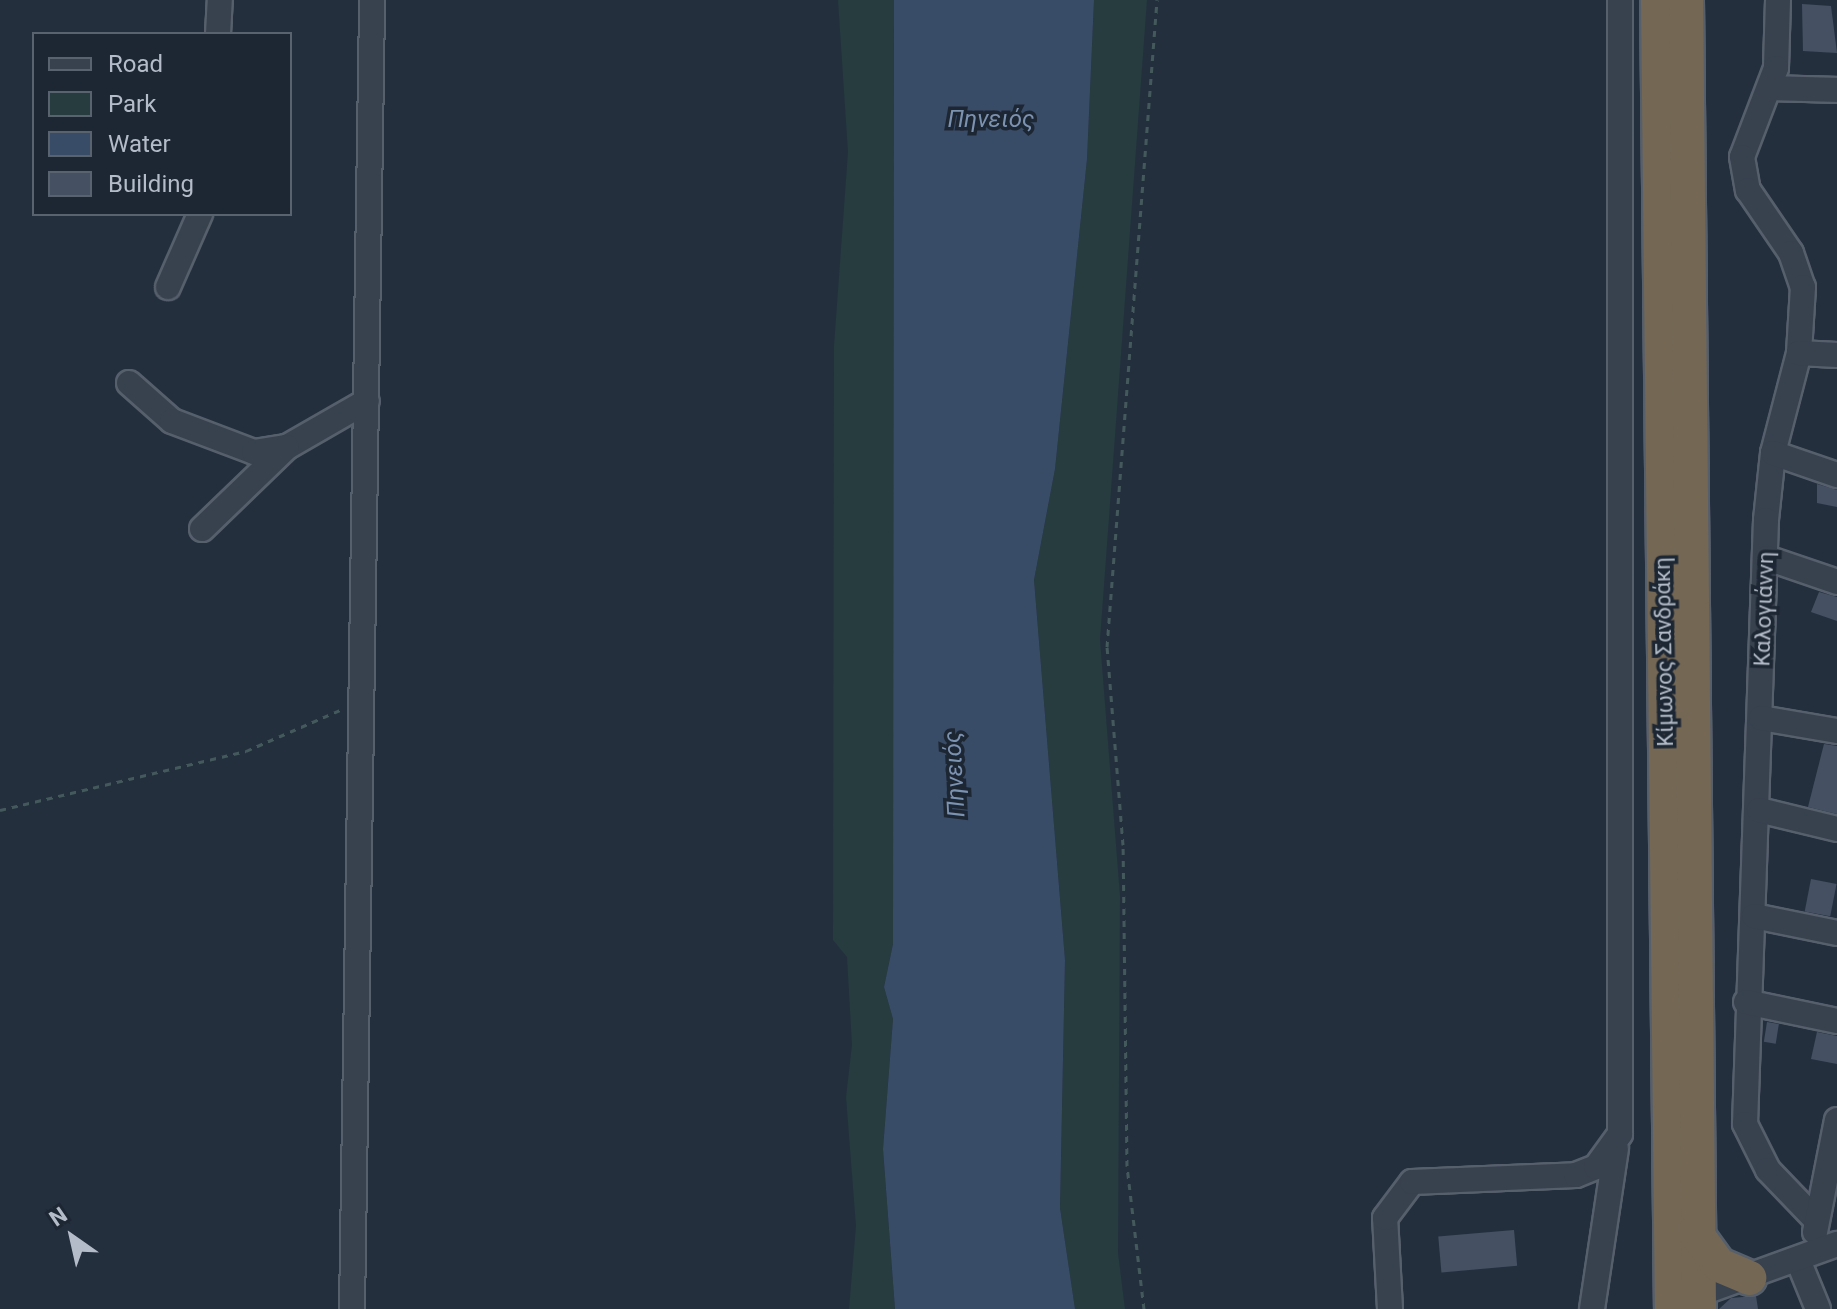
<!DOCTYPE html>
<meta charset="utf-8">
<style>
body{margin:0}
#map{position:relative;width:1837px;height:1309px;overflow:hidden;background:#242f3e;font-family:Roboto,sans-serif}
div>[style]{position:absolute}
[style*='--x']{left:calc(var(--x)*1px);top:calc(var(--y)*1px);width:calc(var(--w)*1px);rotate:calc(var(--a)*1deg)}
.green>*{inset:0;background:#263c3f}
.water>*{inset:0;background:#394c67}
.building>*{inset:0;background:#455162;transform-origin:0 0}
.path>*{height:3px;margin-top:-1.5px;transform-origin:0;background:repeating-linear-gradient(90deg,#44595c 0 6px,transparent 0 12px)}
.roads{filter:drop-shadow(2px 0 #565f6c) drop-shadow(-2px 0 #565f6c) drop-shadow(0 2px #565f6c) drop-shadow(0 -2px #565f6c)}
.minor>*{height:24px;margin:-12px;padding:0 12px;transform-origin:12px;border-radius:12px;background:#38414e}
.highway>*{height:34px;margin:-17px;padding:0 17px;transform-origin:17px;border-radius:17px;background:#746855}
span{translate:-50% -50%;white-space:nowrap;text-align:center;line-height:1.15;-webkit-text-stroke:7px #1d2633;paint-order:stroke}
.street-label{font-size:22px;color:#b4bcc9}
.water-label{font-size:24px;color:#7c92b1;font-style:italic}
.legend{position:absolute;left:32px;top:32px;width:260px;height:184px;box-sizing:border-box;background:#1d2633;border:2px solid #59626f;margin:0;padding:10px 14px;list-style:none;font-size:24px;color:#b4bcc9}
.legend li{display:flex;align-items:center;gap:16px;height:40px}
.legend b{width:40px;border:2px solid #59626f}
.north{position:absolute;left:32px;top:1197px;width:80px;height:80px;-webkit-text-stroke:6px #1d2633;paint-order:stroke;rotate:326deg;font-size:22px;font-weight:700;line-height:32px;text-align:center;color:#b4bcc9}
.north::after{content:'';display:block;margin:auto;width:28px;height:36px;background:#b4bcc9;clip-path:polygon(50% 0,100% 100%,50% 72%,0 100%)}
</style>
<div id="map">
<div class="green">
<i style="clip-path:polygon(838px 0,894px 0,893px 944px,884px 987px,893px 1019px,883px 1149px,895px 1309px,849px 1309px,856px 1226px,846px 1097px,852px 1045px,847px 957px,833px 940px,834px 346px,848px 152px)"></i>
<i style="clip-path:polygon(1094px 0,1147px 0,1100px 640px,1120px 896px,1118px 1253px,1125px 1309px,1075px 1309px,1060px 1208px,1065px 960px,1034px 580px,1055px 469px,1087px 159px)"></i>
</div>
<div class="water">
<i style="clip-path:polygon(894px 0,1094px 0,1087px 159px,1055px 469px,1034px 580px,1065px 960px,1060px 1208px,1075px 1309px,895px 1309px,883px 1149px,893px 1019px,884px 987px,893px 944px)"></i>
</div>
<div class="building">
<i style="clip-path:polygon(1802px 4px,1831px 6px,1837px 53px,1803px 51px)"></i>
<i style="clip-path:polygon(1817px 484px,1837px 490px,1837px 507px,1817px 503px)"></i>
<i style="clip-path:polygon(1819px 592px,1837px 597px,1837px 621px,1811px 612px)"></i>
<i style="clip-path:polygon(1824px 744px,1837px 746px,1837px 814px,1808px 807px)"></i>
<i style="left:1811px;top:879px;width:26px;height:33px;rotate:11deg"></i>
<i style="left:1767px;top:1022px;width:12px;height:20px;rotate:9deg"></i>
<i style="clip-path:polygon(1817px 1032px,1837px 1036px,1837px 1064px,1811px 1059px)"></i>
<i style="left:1514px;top:1230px;width:36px;height:76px;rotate:85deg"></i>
<i style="clip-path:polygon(1756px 1296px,1758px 1309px,1719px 1309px,1731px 1298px)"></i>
</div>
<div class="path">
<i style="--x:0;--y:810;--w:253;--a:-13.5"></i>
<i style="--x:246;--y:751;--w:103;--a:-23.6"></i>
<i style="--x:1144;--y:1309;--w:144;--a:-96.8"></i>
<i style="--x:1127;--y:1166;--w:321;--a:-90.7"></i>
<i style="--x:1123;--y:845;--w:199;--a:-94.6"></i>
<i style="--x:1107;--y:647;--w:649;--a:-85.58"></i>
</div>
<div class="roads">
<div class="minor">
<i style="--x:1778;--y:0;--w:68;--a:91.7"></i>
<i style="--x:1776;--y:68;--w:95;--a:110.9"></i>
<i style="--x:1742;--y:157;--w:34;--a:80"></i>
<i style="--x:1748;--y:190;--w:76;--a:55.7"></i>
<i style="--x:1791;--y:253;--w:36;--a:71"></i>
<i style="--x:1803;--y:287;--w:66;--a:93.5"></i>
<i style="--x:1799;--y:353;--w:103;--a:104.6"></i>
<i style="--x:1773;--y:453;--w:67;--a:96"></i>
<i style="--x:1766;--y:520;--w:604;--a:91.99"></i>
<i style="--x:1745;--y:1124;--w:51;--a:63.4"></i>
<i style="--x:1768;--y:1170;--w:69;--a:46.2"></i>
<i style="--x:218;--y:34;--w:34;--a:-87"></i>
<i style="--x:1771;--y:88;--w:66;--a:1.7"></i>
<i style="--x:168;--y:287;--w:80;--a:-66.3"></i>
<i style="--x:1799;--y:353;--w:38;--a:3"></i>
<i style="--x:129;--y:383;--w:57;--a:41.5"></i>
<i style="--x:172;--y:421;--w:88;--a:20.7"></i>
<i style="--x:254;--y:452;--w:33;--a:-9"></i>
<i style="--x:287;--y:447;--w:92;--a:-29.9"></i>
<i style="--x:1773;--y:453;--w:68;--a:19"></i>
<i style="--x:202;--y:529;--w:118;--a:-44"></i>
<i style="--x:1767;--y:558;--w:74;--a:18.9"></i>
<i style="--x:1761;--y:718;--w:77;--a:9.7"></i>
<i style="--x:1759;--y:810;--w:80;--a:13.7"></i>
<i style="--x:1754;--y:916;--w:85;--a:11.6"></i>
<i style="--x:1746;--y:1002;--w:93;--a:11.8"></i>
<i style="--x:1815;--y:1232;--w:114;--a:-78.9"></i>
<i style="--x:1798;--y:1260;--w:53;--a:67.8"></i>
<i style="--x:1685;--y:1299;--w:162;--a:-19.9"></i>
<i style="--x:352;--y:1309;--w:1309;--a:-89.12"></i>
<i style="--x:1390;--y:1309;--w:91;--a:-93.1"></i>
<i style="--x:1385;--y:1218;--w:45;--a:-53.1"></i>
<i style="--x:1412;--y:1182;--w:164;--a:-2.4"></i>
<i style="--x:1576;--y:1175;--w:22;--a:-22"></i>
<i style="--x:1596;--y:1167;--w:41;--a:-54"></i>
<i style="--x:1620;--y:1134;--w:1134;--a:-90"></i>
<i style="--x:1592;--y:1309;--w:162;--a:-81.5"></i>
</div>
<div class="highway">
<i style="--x:1658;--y:0;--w:1309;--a:89.39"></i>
<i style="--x:1686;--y:0;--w:1309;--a:89.43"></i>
<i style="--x:1695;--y:1232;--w:41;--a:54"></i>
<i style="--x:1719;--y:1265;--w:33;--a:23"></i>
</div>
</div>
<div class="street-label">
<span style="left:1764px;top:609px;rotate:-88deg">Καλογιάννη</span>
<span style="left:1664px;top:652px;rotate:-91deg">Κίμωνος Σανδράκη</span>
</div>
<div class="water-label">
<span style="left:991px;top:120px">Πηνειός</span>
<span style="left:955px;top:774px;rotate:-93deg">Πηνειός</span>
</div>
<ul class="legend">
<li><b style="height:10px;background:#38414e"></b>Road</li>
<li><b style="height:22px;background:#263c3f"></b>Park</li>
<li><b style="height:22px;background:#394c67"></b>Water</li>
<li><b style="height:22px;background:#455162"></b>Building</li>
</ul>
<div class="north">N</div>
</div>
